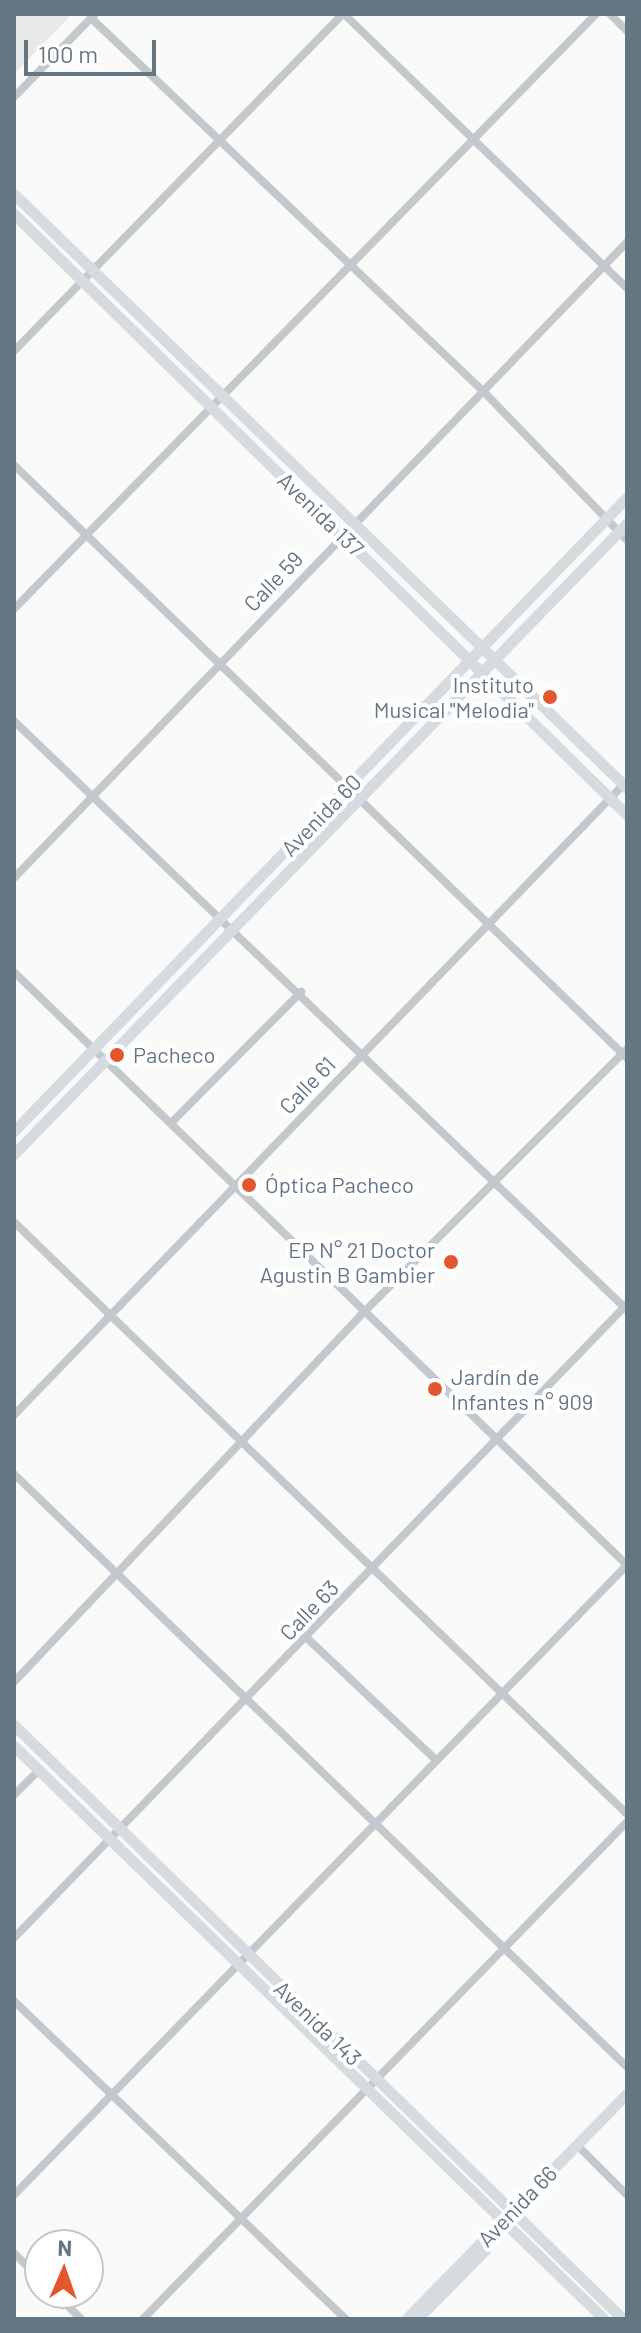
<!DOCTYPE html>
<meta charset="utf-8">
<style>
body{margin:0}
#map{position:relative;width:641px;height:2333px;overflow:hidden;background:#fafaf8;font-family:Barlow,sans-serif}
div>[style]{position:absolute}
[style*='--x']{left:calc(var(--x)*1px);top:calc(var(--y)*1px);width:calc(var(--w)*1px);rotate:calc(var(--a)*1deg)}
.built>*{inset:0;background:#e8e9e9}
.minor>*{height:8px;margin:-4px;padding:0 4px;transform-origin:4px;border-radius:4px;background:#c3c8cc}
.major>*{height:11px;margin:-5.5px;padding:0 5.5px;transform-origin:5.5px;border-radius:5.5px;background:#d6dbdf}
.dots>*{width:22px;height:22px;translate:-50% -50%;box-sizing:border-box;border:4px solid #fff;border-radius:50%}
span{translate:-50% -50%;white-space:nowrap;text-align:center;line-height:1.15;-webkit-text-stroke:8px #fff;paint-order:stroke}
.street-label{font-size:22px;color:#657683}
.poi-label{font-size:22px;color:#657683}
.right{translate:-100% -50%;text-align:right}
.left{translate:0 -50%;text-align:left}
.frame{position:absolute;inset:0;border:16px solid #657683;pointer-events:none}
.north{position:absolute;left:24px;top:2229px;width:80px;height:80px;box-sizing:border-box;background:#fff;border:2px solid #c1c8cd;border-radius:50%;rotate:2deg;font-size:22px;font-weight:700;line-height:32px;text-align:center;color:#657683}
.north::after{content:'';display:block;margin:auto;width:28px;height:36px;background:#e4572e;clip-path:polygon(50% 0,100% 100%,50% 72%,0 100%)}
.scale{position:absolute;left:24px;top:40px;width:132px;height:36px;box-sizing:border-box;border:4px solid #657683;border-top:0;padding-left:10px;font-size:24px;line-height:28px;white-space:nowrap;color:#657683;-webkit-text-stroke:6px #fff;paint-order:stroke}
</style>
<div id="map">
<div class="built">
<i style="clip-path:polygon(14px 14px,72px 14px,14px 74px)"></i>
</div>
<div class="minor">
<i style="--x:344;--y:14;--w:394;--a:44.1"></i>
<i style="--x:610;--y:14;--w:24;--a:45"></i>
<i style="--x:91;--y:18;--w:543;--a:43.58"></i>
<i style="--x:484;--y:392;--w:206;--a:46"></i>
<i style="--x:14;--y:97;--w:116;--a:-45.7"></i>
<i style="--x:14;--y:351;--w:471;--a:-45.7"></i>
<i style="--x:14;--y:465;--w:853;--a:44.05"></i>
<i style="--x:14;--y:609;--w:832;--a:-45.63"></i>
<i style="--x:14;--y:721;--w:849;--a:43.85"></i>
<i style="--x:14;--y:878;--w:883;--a:-46.05"></i>
<i style="--x:14;--y:972;--w:853;--a:44.05"></i>
<i style="--x:171;--y:1123;--w:185;--a:-45.2"></i>
<i style="--x:14;--y:1222;--w:852;--a:44"></i>
<i style="--x:14;--y:1415;--w:879;--a:-45.97"></i>
<i style="--x:14;--y:1474;--w:853;--a:44.05"></i>
<i style="--x:307;--y:1638;--w:176;--a:43.4"></i>
<i style="--x:14;--y:1682;--w:511;--a:-46.59"></i>
<i style="--x:365;--y:1311;--w:371;--a:-45"></i>
<i style="--x:14;--y:1795;--w:34;--a:-45"></i>
<i style="--x:14;--y:1938;--w:882;--a:-45.96"></i>
<i style="--x:14;--y:2001;--w:460;--a:43.8"></i>
<i style="--x:577;--y:2145;--w:71;--a:45"></i>
<i style="--x:14;--y:2195;--w:879;--a:-45.78"></i>
<i style="--x:14;--y:2253;--w:37;--a:45"></i>
<i style="--x:55;--y:2293;--w:37;--a:45"></i>
<i style="--x:143;--y:2319;--w:694;--a:-45.76"></i>
</div>
<div class="major">
<i style="--x:14;--y:194;--w:854;--a:44.1"></i>
<i style="--x:14;--y:214;--w:858;--a:44.43"></i>
<i style="--x:14;--y:1131;--w:882;--a:-45.96"></i>
<i style="--x:14;--y:1154;--w:880;--a:-45.83"></i>
<i style="--x:14;--y:1725;--w:851;--a:44.29"></i>
<i style="--x:14;--y:1746;--w:822;--a:44.16"></i>
<i style="--x:406;--y:2319;--w:316;--a:-45.6"></i>
<i style="--x:417;--y:2319;--w:97;--a:-45.4"></i>
</div>
<div class="dots">
<i style="left:550px;top:697px;background:#e4572e"></i>
<i style="left:117px;top:1055px;background:#e4572e"></i>
<i style="left:249px;top:1185px;background:#e4572e"></i>
<i style="left:451px;top:1262px;background:#e4572e"></i>
<i style="left:435px;top:1389px;background:#e4572e"></i>
</div>
<div class="street-label">
<span style="left:321px;top:514px;rotate:44deg">Avenida 137</span>
<span style="left:273px;top:581px;rotate:-46deg">Calle 59</span>
<span style="left:321px;top:815px;rotate:-46deg">Avenida 60</span>
<span style="left:307px;top:1085px;rotate:-46deg">Calle 61</span>
<span style="left:309px;top:1610px;rotate:-46deg">Calle 63</span>
<span style="left:318px;top:2023px;rotate:44deg">Avenida 143</span>
<span style="left:517px;top:2206px;rotate:-46deg">Avenida 66</span>
</div>
<div class="poi-label">
<span class="right" style="left:534px;top:697px">Instituto<br>Musical "Melodia"</span>
<span class="left" style="left:133px;top:1055px">Pacheco</span>
<span class="left" style="left:265px;top:1185px">Óptica Pacheco</span>
<span class="right" style="left:435px;top:1262px">EP N° 21 Doctor<br>Agustin B Gambier</span>
<span class="left" style="left:451px;top:1389px">Jardín de<br>Infantes n° 909</span>
</div>
<div class="frame"></div>
<div class="north">N</div>
<div class="scale">100 m</div>
</div>
